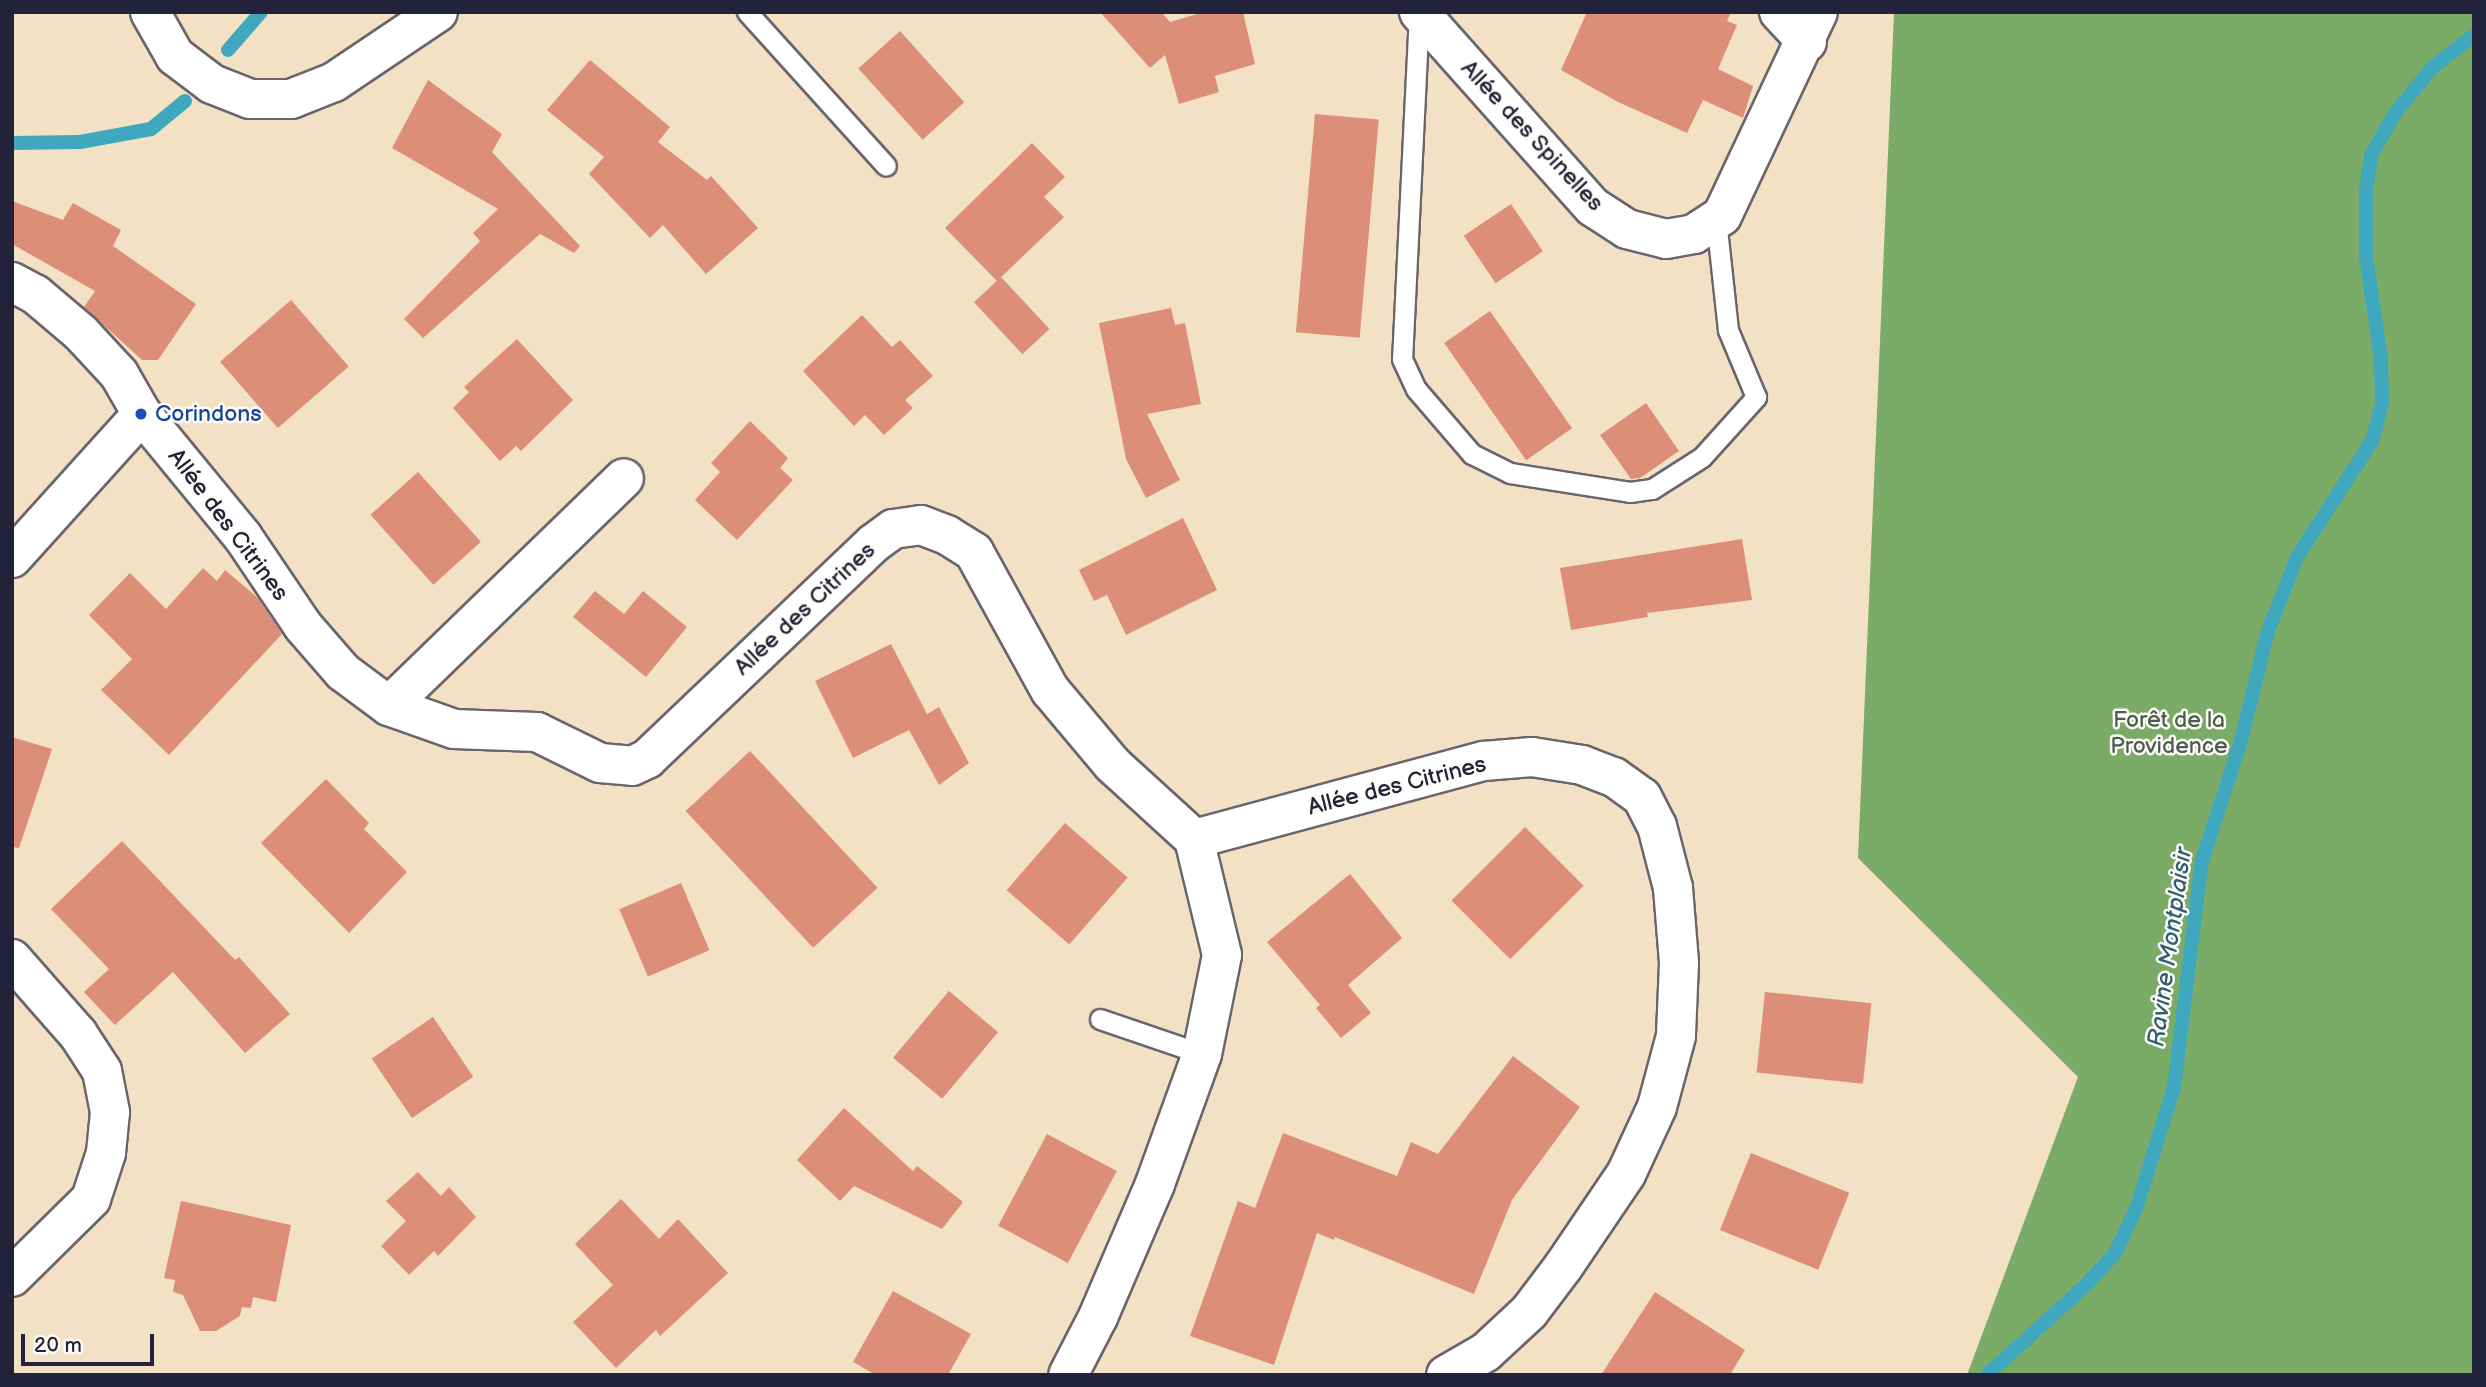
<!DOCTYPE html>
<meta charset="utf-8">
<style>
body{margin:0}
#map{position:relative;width:2486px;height:1387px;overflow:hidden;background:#f2e1c5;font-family:"Balsamiq Sans",sans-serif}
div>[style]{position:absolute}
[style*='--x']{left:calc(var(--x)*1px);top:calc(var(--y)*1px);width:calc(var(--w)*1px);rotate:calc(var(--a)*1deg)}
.forest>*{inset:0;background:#7aac67}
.stream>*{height:14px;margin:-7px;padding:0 7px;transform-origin:7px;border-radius:7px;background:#3fa8bf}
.building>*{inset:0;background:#dd8e79;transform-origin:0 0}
.roads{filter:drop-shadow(2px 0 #6b656b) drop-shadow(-2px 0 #6b656b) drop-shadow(0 2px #6b656b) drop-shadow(0 -2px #6b656b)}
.service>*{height:19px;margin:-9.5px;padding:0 9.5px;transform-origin:9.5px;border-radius:9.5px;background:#fff}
.minor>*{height:38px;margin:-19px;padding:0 19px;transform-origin:19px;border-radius:19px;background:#fff}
.dots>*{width:19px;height:19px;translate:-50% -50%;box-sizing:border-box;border:4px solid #fdfcf7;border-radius:50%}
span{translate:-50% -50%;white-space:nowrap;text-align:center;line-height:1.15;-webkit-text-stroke:5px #fdfcf7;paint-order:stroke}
.street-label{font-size:23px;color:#22223b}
.transit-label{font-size:23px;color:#164399}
.left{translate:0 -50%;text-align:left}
.park-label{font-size:23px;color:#4c5c50}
.water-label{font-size:24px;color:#2f5e76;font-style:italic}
.frame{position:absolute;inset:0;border:14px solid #22223b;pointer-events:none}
.scale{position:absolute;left:21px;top:1334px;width:133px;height:32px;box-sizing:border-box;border:4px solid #22223b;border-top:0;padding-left:9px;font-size:21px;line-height:24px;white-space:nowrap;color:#22223b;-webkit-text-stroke:5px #fdfcf7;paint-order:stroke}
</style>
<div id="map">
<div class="forest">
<i style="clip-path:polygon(1894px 12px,2474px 12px,2474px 1375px,1967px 1375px,2078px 1077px,1858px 858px)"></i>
</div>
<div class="stream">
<i style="--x:228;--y:50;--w:50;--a:-49"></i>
<i style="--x:12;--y:143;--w:68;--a:-0.8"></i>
<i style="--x:80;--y:142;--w:72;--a:-10.4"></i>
<i style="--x:151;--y:129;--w:44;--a:-39.5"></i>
<i style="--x:1987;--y:1375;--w:137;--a:-42.3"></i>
<i style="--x:2088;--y:1283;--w:40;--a:-48"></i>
<i style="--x:2115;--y:1253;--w:49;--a:-64.5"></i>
<i style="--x:2136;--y:1209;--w:127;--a:-72.6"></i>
<i style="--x:2174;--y:1088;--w:229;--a:-83"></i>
<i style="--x:2202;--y:861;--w:123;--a:-72"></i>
<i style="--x:2240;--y:744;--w:116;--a:-76.1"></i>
<i style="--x:2268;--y:631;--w:79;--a:-68.6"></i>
<i style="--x:2297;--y:557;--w:138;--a:-57.1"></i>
<i style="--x:2372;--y:441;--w:39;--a:-75"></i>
<i style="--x:2382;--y:403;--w:44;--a:-91.3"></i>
<i style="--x:2381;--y:359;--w:104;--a:-98.3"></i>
<i style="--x:2366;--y:256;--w:65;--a:-90"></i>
<i style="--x:2366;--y:191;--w:36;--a:-82"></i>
<i style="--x:2371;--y:155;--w:50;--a:-59.8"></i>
<i style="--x:2396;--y:112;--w:57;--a:-50.7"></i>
<i style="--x:2432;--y:68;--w:53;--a:-38.2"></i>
</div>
<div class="building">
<i style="clip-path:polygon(1100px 12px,1161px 12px,1170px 22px,1204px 12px,1243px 12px,1255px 64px,1215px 76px,1219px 92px,1179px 104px,1165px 55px,1150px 68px)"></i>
<i style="clip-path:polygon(1587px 12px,1731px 12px,1727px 21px,1737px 25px,1718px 69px,1753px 86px,1743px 118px,1703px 100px,1687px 133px,1618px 102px,1561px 70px)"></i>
<i style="left:900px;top:31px;width:96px;height:56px;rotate:48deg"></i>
<i style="clip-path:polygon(590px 60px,670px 127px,658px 142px,707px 180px,711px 176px,758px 228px,706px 274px,663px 225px,650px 238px,589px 174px,604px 157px,547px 110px)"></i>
<i style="clip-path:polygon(428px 80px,502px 134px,492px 152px,580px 246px,574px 253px,540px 234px,423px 338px,404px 319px,480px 241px,473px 233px,498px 209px,392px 148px)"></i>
<i style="left:1315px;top:114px;width:64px;height:219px;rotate:5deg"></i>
<i style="clip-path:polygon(1032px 143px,1065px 177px,1044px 197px,1064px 217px,997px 281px,945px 228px)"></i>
<i style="clip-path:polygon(12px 201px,63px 220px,73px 203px,121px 230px,113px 246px,196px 304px,158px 360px,142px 360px,84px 307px,95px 291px,12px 244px)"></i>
<i style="left:1511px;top:204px;width:57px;height:57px;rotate:56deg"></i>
<i style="left:1001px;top:277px;width:71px;height:37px;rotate:47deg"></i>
<i style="left:291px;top:300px;width:88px;height:94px;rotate:49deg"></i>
<i style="clip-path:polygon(1171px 308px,1175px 325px,1185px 323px,1201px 404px,1147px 414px,1180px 480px,1146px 498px,1126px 459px,1099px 323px)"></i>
<i style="left:1490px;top:311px;width:143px;height:56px;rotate:55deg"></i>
<i style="clip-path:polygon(862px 315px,892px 347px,900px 340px,933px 376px,905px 400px,913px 408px,884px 435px,865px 415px,854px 426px,803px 371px)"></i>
<i style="clip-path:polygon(517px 339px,573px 400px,521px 451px,516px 446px,500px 461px,453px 408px,469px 392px,464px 387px)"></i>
<i style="clip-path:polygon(1646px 403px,1679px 451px,1640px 478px,1631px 479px,1600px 435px)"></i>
<i style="clip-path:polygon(750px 421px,788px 458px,780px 468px,793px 480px,737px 540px,695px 500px,720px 472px,711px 463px)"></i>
<i style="left:418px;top:472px;width:94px;height:64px;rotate:48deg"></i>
<i style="clip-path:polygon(1183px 518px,1217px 590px,1126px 635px,1107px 595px,1094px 601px,1079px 570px)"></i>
<i style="clip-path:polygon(1742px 539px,1752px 600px,1647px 613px,1648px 617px,1571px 630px,1560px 568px)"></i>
<i style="clip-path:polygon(203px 568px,217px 581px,225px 570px,258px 598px,282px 634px,169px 755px,101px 690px,132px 659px,89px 615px,130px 573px,166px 609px)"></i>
<i style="clip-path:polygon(595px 591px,624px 614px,643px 591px,687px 627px,646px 677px,573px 617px)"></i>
<i style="clip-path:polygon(891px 644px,927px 714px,939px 707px,969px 763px,939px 785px,909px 730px,853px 758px,815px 681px)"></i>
<i style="clip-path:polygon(12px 737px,52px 749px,19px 848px,12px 847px)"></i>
<i style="left:750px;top:751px;width:187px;height:88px;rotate:47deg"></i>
<i style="clip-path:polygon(326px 779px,369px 823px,364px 829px,407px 872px,349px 933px,261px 843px)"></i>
<i style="left:1065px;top:823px;width:83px;height:89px;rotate:41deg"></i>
<i style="left:1525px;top:827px;width:83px;height:104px;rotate:45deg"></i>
<i style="clip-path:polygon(122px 841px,235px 960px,239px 957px,290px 1014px,245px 1053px,173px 972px,115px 1025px,84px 992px,109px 969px,51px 909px)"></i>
<i style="clip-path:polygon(1350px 874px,1402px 938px,1348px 985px,1371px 1013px,1341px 1038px,1316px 1008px,1320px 1005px,1267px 942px)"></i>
<i style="left:681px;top:883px;width:73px;height:67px;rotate:67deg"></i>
<i style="left:949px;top:991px;width:64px;height:87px;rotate:40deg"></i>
<i style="left:1765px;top:992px;width:107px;height:81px;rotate:6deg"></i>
<i style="left:433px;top:1017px;width:72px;height:74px;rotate:56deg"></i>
<i style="clip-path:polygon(1513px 1056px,1580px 1107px,1512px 1200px,1474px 1294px,1335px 1237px,1334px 1240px,1317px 1233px,1274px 1365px,1190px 1336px,1238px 1201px,1255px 1208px,1283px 1133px,1397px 1176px,1411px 1142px,1438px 1154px)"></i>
<i style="clip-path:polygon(844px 1108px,913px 1171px,917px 1166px,963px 1202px,942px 1229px,854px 1186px,840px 1201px,797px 1160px)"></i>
<i style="left:1047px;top:1134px;width:79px;height:104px;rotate:28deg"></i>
<i style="left:1751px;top:1153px;width:106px;height:83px;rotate:22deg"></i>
<i style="clip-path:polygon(418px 1172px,441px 1196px,449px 1187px,476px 1217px,438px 1256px,434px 1251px,409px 1275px,381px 1246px,406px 1221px,386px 1201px)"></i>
<i style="clip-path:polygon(621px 1199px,659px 1239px,678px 1219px,728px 1273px,660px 1336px,656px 1330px,616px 1368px,573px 1322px,613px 1285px,575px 1244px)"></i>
<i style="clip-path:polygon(181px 1201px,291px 1225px,276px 1302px,253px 1297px,251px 1308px,242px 1307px,240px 1316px,216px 1331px,200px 1331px,183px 1295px,173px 1292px,175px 1280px,164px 1278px)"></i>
<i style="clip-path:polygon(893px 1291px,971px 1334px,948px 1375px,876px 1375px,853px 1362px)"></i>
<i style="clip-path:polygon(1655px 1292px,1745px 1350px,1730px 1375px,1601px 1375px)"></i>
</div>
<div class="roads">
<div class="service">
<i style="--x:747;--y:12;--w:207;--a:47.9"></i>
<i style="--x:1419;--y:13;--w:346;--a:92.8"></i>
<i style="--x:1402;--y:359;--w:33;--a:65"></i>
<i style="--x:1416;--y:389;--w:86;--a:49.3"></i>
<i style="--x:1472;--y:454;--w:42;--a:26.6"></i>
<i style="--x:1510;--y:473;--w:121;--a:9"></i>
<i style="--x:1630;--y:492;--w:22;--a:-8"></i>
<i style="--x:1652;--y:489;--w:59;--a:-32.6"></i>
<i style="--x:1702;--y:457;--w:81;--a:-48"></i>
<i style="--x:1756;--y:397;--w:73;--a:-112.7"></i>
<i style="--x:1728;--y:330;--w:111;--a:-96.2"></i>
<i style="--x:1100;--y:1019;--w:108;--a:18.9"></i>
</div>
<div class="minor">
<i style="--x:150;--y:12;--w:51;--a:60.4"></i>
<i style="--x:175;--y:56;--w:46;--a:37.1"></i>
<i style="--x:212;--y:84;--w:41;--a:21.5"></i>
<i style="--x:250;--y:99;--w:41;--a:0"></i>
<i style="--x:291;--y:99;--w:46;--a:-21.6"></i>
<i style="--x:334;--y:82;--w:125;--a:-33.9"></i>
<i style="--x:1419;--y:12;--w:261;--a:48.3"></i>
<i style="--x:1593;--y:207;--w:40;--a:32.9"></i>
<i style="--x:1627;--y:229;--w:40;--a:14.4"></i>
<i style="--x:1666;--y:239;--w:28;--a:-10"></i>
<i style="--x:1694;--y:234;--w:33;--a:-33"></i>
<i style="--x:1722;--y:216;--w:225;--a:-64.8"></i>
<i style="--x:1779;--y:12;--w:41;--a:47"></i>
<i style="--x:12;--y:282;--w:26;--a:28"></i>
<i style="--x:35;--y:294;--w:60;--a:40.3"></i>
<i style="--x:81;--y:333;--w:56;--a:47.2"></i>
<i style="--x:119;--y:374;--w:46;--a:60.1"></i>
<i style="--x:142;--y:414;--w:159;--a:50.6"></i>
<i style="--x:243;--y:537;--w:107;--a:56"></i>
<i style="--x:303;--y:626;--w:61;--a:49"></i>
<i style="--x:343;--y:672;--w:57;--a:36.5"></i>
<i style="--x:389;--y:706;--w:69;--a:19.5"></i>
<i style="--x:454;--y:729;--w:83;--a:2.1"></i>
<i style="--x:537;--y:732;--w:70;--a:26.2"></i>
<i style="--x:600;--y:763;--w:32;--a:5"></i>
<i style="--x:632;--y:766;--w:17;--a:-25"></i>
<i style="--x:647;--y:759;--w:313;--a:-43.6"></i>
<i style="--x:874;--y:543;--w:24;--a:-36"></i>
<i style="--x:893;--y:529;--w:28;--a:-8"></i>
<i style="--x:921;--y:525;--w:28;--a:21"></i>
<i style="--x:947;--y:535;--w:32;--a:32"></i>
<i style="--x:974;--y:552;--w:158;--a:61.2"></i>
<i style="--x:1050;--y:690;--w:97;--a:50"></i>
<i style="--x:1112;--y:764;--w:111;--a:42.4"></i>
<i style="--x:1194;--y:839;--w:119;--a:76.4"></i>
<i style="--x:1222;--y:955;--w:101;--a:101.4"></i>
<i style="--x:1202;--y:1054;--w:138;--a:109.9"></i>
<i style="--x:1155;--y:1184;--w:145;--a:113.2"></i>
<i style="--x:1098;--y:1317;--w:65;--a:117.3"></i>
<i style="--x:12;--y:558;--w:194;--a:-47.9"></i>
<i style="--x:389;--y:706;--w:327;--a:-44.1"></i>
<i style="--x:1194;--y:839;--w:300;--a:-15.1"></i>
<i style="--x:1484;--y:761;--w:48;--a:-4.8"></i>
<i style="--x:1532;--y:757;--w:51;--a:9.1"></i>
<i style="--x:1582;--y:765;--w:34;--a:21"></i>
<i style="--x:1614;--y:777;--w:34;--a:36"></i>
<i style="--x:1642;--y:797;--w:33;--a:63"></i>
<i style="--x:1657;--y:826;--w:64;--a:75.5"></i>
<i style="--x:1673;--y:888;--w:75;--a:85.4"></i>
<i style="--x:1679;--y:963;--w:73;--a:92.4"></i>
<i style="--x:1676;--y:1036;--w:73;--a:105"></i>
<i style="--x:1657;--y:1107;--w:74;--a:114.8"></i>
<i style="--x:1626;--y:1174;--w:112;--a:124.1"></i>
<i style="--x:1563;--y:1267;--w:56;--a:127.1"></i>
<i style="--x:1529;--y:1312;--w:59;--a:137.1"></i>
<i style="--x:1486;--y:1352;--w:46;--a:150.1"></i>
<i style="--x:12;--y:959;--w:100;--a:48.7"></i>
<i style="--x:78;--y:1034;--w:44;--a:57"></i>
<i style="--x:102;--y:1071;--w:42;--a:79"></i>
<i style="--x:110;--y:1112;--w:41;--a:95.6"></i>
<i style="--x:106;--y:1153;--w:48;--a:108.1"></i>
<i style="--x:91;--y:1199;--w:111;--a:135.4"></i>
</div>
</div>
<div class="dots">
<i style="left:141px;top:414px;background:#1a4fb4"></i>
</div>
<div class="street-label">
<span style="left:1532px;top:136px;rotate:47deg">Allée des Spinelles</span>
<span style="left:228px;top:525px;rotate:53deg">Allée des Citrines</span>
<span style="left:805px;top:609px;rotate:-43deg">Allée des Citrines</span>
<span style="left:1397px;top:786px;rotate:-14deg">Allée des Citrines</span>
</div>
<div class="transit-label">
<span class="left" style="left:155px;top:414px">Corindons</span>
</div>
<div class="park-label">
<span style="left:2169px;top:733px">Forêt de la<br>Providence</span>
</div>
<div class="water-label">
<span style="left:2170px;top:947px;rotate:-82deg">Ravine Montplaisir</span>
</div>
<div class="frame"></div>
<div class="scale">20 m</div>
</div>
